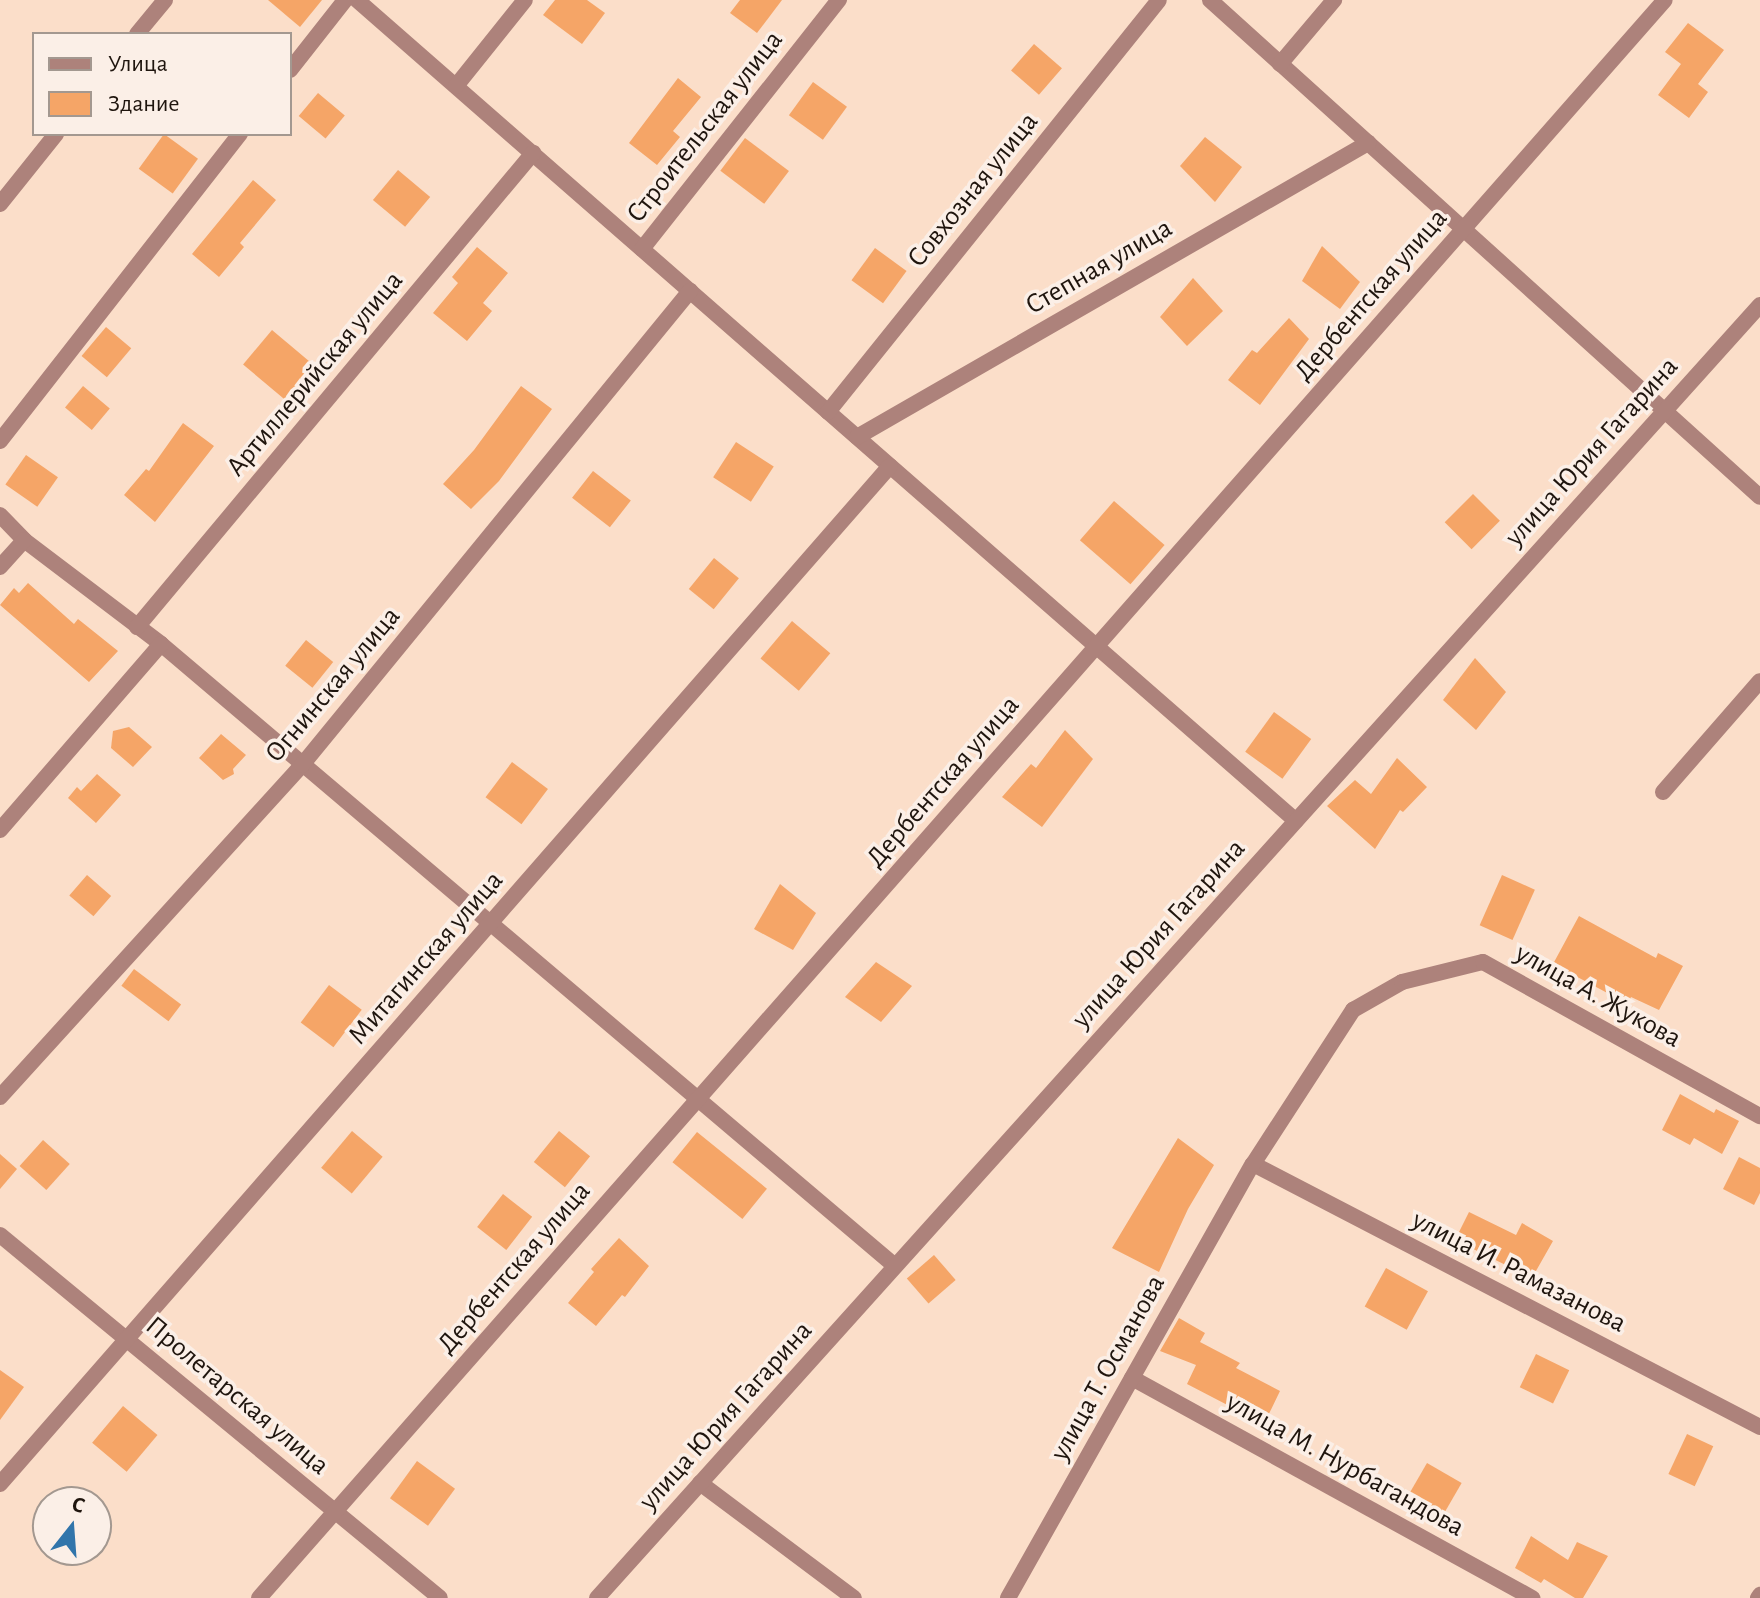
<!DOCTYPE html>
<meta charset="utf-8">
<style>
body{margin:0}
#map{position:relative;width:1760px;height:1598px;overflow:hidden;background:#fbdec9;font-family:"Alegreya Sans",sans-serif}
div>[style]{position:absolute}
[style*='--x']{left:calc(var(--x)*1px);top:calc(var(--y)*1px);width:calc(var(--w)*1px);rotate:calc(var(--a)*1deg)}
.building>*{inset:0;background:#f5a567;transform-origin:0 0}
.minor>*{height:16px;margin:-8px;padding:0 8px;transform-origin:8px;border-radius:8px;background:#ad827b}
span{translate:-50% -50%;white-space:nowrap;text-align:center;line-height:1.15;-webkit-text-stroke:7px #fbefe7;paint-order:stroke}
.street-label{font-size:28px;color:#1f150e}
.legend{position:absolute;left:32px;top:32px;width:260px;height:104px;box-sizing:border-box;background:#fbefe7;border:2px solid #a39890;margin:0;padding:10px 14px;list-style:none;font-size:24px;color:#1f150e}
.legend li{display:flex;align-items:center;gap:16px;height:40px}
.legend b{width:40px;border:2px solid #a39890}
.north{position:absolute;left:32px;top:1486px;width:80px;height:80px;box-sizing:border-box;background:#fbefe7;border:2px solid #a39890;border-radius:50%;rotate:17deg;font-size:22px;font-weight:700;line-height:32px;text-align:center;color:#1f150e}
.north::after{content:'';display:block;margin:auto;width:28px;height:36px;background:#3175ab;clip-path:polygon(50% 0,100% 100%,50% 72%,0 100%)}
</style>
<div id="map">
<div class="building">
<i style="clip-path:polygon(268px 0,322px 0,300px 27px)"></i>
<i style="clip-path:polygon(555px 0,587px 0,605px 13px,582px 44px,543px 15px)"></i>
<i style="clip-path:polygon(740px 0,782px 0,757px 33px,730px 13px)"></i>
<i style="clip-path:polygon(1688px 23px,1724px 50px,1698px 84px,1708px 92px,1689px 118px,1658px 95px,1681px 64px,1665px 52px)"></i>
<i style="left:1034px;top:44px;width:37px;height:35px;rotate:41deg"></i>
<i style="clip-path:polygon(678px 78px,701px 97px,673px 131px,680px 137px,657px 165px,629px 143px)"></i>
<i style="left:813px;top:82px;width:42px;height:41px;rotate:36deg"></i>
<i style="left:318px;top:93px;width:35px;height:30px;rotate:40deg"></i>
<i style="left:164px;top:134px;width:42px;height:43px;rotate:36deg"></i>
<i style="clip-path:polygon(1205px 137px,1242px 167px,1215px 202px,1180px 166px)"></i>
<i style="left:745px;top:138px;width:55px;height:41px;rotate:37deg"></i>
<i style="left:398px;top:170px;width:42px;height:39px;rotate:40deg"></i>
<i style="clip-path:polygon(253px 180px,276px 200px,240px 243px,244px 247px,219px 277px,192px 254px)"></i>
<i style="clip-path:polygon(1322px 246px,1360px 282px,1340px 309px,1302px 281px)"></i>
<i style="clip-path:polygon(477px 247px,508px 273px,483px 303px,492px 311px,467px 341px,433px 313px,458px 283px,452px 277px)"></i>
<i style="left:875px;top:248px;width:39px;height:40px;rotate:36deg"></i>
<i style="clip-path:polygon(1193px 278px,1223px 311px,1187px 346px,1160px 317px)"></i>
<i style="clip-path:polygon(1289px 318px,1309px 339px,1260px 405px,1228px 380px,1252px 350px,1257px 353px)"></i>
<i style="left:106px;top:327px;width:33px;height:38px;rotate:40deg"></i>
<i style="left:272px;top:330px;width:54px;height:45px;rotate:40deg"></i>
<i style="left:83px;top:386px;width:35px;height:28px;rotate:40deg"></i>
<i style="clip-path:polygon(521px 386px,552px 409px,499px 481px,471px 509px,443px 484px,474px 450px)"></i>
<i style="clip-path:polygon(183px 423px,214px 446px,155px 522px,124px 495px,146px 469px,149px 471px)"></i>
<i style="left:736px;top:442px;width:45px;height:42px;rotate:33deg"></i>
<i style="left:26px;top:455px;width:39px;height:36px;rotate:35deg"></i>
<i style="left:593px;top:471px;width:48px;height:34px;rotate:38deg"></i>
<i style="left:1473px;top:494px;width:38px;height:40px;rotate:45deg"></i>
<i style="left:1114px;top:501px;width:67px;height:52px;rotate:41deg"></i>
<i style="left:714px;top:558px;width:32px;height:40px;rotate:39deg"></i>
<i style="clip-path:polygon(28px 583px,74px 624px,78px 619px,118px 651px,89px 682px,0 605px,14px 588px,19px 593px)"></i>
<i style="left:792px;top:621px;width:50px;height:49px;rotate:40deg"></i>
<i style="left:306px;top:640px;width:35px;height:33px;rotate:39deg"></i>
<i style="clip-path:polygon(1475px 658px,1506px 692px,1476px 730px,1443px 700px)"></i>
<i style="left:1274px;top:712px;width:46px;height:49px;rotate:36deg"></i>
<i style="clip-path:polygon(129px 727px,152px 747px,133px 767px,111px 748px,113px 731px)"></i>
<i style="clip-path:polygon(1065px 730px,1093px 759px,1042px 827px,1002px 797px,1031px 764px,1036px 768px)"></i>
<i style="clip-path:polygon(221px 734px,246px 755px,233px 769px,234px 774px,223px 780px,199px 758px)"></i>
<i style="clip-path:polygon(1397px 758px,1427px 787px,1403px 812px,1400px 810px,1375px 849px,1327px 806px,1355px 780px,1371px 794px)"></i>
<i style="left:512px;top:762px;width:45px;height:44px;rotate:37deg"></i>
<i style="clip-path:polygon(97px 774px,121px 795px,96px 823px,68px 798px,77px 787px,81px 791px)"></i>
<i style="left:87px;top:875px;width:32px;height:27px;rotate:41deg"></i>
<i style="left:1502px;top:875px;width:36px;height:55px;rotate:24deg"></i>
<i style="clip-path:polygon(780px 884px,816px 913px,793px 950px,754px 929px)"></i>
<i style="clip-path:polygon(1579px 916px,1656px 958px,1658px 953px,1683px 966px,1659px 1010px,1631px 997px,1628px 1004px,1553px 964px)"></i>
<i style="clip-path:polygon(876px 962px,912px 986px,881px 1022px,845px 997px)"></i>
<i style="left:134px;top:969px;width:59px;height:21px;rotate:37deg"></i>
<i style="left:329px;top:985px;width:41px;height:47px;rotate:37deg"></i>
<i style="clip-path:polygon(1680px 1094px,1714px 1113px,1716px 1109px,1739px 1121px,1722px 1154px,1694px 1138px,1690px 1145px,1662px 1130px)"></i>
<i style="left:352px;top:1131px;width:40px;height:48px;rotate:40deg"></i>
<i style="left:559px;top:1131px;width:40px;height:40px;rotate:39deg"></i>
<i style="left:697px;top:1132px;width:90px;height:39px;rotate:39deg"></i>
<i style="clip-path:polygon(1178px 1138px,1214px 1165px,1188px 1209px,1159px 1272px,1112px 1248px)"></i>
<i style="left:43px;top:1140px;width:36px;height:35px;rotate:42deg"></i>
<i style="clip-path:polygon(0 1154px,17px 1169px,0 1189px)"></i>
<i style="clip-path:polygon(1739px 1157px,1760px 1168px,1760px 1193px,1754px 1205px,1723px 1189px)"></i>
<i style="left:503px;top:1194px;width:37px;height:42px;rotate:38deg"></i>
<i style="clip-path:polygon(1469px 1212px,1516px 1235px,1522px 1223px,1553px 1241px,1532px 1278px,1455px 1240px)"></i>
<i style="clip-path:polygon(619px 1238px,649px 1266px,625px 1297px,622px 1295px,596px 1326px,568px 1303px,594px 1272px,591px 1269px)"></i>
<i style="left:934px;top:1255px;width:33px;height:36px;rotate:49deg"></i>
<i style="left:1386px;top:1268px;width:48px;height:44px;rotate:29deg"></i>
<i style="clip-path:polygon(1179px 1318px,1205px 1333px,1200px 1342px,1240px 1363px,1236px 1368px,1280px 1391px,1264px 1424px,1187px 1384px,1196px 1365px,1160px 1351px)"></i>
<i style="left:1536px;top:1354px;width:37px;height:37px;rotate:26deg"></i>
<i style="clip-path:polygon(0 1370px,24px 1387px,0 1420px)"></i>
<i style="left:123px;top:1406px;width:45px;height:48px;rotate:40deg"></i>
<i style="left:1687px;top:1434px;width:29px;height:44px;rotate:25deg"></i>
<i style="left:417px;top:1461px;width:47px;height:46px;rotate:36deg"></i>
<i style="left:1427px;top:1463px;width:40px;height:42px;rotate:30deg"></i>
<i style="clip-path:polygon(1531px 1536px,1568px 1560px,1577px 1542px,1608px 1556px,1583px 1598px,1575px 1598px,1544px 1579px,1541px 1583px,1515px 1568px)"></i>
</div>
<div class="minor">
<i style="--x:357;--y:0;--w:1247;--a:41.16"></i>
<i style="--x:1210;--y:0;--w:741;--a:42.1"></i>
<i style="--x:137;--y:34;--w:44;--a:-50.5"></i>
<i style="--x:1280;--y:64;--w:84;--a:-49.8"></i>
<i style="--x:290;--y:70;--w:89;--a:-51.8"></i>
<i style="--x:456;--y:86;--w:110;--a:-51.3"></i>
<i style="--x:0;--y:204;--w:90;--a:-51.3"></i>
<i style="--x:642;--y:249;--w:318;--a:-51.7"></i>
<i style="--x:828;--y:412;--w:528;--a:-51.22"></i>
<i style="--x:857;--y:437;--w:590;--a:-29.91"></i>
<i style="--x:0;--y:441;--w:390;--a:-52"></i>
<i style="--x:0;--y:515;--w:35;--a:46"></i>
<i style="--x:24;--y:540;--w:172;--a:37.2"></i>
<i style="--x:161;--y:644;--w:962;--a:40.28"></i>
<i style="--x:0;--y:567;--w:36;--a:-48"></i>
<i style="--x:137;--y:627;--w:618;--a:-50.12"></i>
<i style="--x:1663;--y:792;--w:147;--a:-48.9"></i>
<i style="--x:0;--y:830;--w:246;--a:-49.1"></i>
<i style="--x:0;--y:1097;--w:449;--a:-47.7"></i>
<i style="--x:302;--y:765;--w:613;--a:-50.7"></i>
<i style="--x:1253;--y:1164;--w:571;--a:27.42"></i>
<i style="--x:0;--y:1235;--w:570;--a:39.52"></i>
<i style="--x:1132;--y:1378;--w:457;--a:28.8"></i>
<i style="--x:700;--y:1483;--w:192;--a:36.8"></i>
<i style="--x:0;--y:1484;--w:1352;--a:-48.84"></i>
<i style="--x:259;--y:1598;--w:2128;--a:-48.66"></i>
<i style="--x:597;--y:1598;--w:1739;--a:-48.03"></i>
<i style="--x:1008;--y:1598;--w:498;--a:-60.6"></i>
<i style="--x:1253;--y:1164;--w:184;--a:-57"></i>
<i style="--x:1353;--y:1010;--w:56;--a:-29.7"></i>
<i style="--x:1402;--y:982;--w:83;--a:-13.9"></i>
<i style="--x:1483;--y:962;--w:317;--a:29.1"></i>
<i style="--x:1758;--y:1598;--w:4;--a:-56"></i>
</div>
<div class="street-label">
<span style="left:705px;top:127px;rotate:-52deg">Строительская улица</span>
<span style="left:973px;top:190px;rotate:-51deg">Совхозная улица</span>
<span style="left:1099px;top:267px;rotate:-30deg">Степная улица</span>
<span style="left:1371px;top:295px;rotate:-49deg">Дербентская улица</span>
<span style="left:315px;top:374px;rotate:-50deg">Артиллерийская улица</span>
<span style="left:1592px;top:452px;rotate:-48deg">улица Юрия Гагарина</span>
<span style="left:333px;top:685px;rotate:-50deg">Огнинская улица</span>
<span style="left:943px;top:782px;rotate:-49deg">Дербентская улица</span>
<span style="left:1159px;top:934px;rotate:-48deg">улица Юрия Гагарина</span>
<span style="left:426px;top:958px;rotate:-49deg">Митагинская улица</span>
<span style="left:1598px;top:996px;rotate:29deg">улица А. Жукова</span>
<span style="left:514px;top:1268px;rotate:-49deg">Дербентская улица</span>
<span style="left:1519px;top:1272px;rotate:27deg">улица И. Рамазанова</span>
<span style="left:1108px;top:1368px;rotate:-61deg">улица Т. Османова</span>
<span style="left:237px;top:1396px;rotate:40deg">Пролетарская улица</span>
<span style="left:726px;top:1416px;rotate:-48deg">улица Юрия Гагарина</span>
<span style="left:1345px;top:1465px;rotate:29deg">улица М. Нурбагандова</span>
</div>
<ul class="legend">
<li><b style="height:10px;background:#ad827b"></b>Улица</li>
<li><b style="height:22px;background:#f5a567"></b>Здание</li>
</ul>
<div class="north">С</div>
</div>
